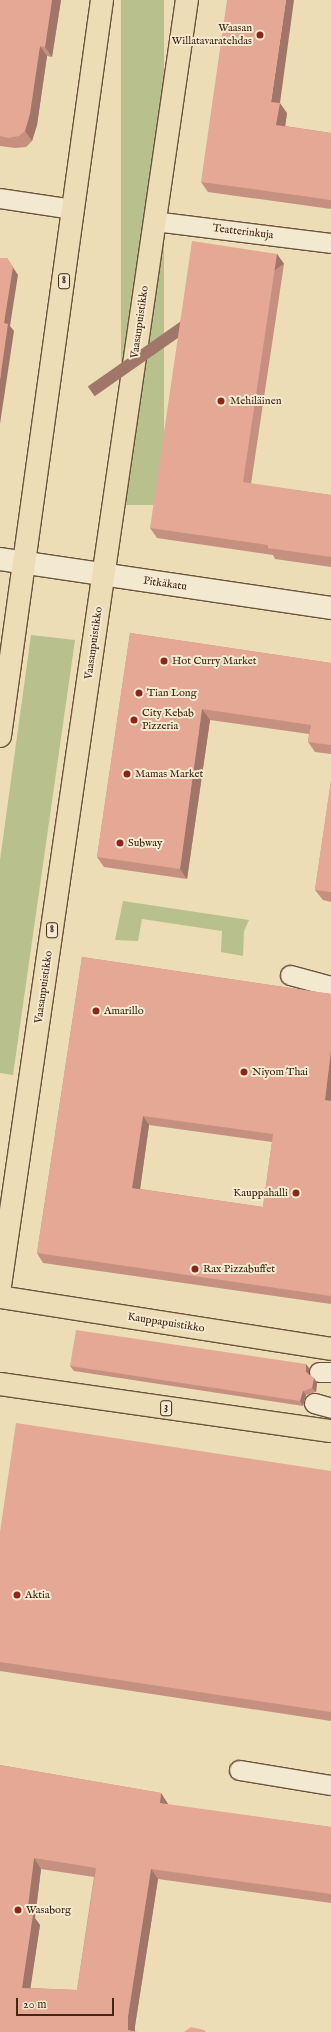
<!DOCTYPE html>
<meta charset="utf-8">
<style>
body{margin:0}
#map{position:relative;width:331px;height:2032px;overflow:hidden;background:#ecddb6;font-family:"IM FELL English",serif}
div>[style]{position:absolute}
[style*='--x']{left:calc(var(--x)*1px);top:calc(var(--y)*1px);width:calc(var(--w)*1px);rotate:calc(var(--a)*1deg)}
.green>*{inset:0;background:#b8c18e;transform-origin:0 0}
.roads{filter:drop-shadow(1px 0 #6c543c) drop-shadow(-1px 0 #6c543c) drop-shadow(0 1px #6c543c) drop-shadow(0 -1px #6c543c)}
.service>*{height:19px;margin:-9.5px;padding:0 9.5px;transform-origin:9.5px;border-radius:9.5px;background:#f3e9d0}
.minor>*{height:22px;margin:-11px;padding:0 11px;transform-origin:11px;border-radius:11px;background:#f3e9d0}
.primary>*{height:22px;margin:-11px;padding:0 11px;transform-origin:11px;border-radius:11px;background:#ecddb6}
.wall>*{inset:0;background:#c59080}
.shaded-wall>*{inset:0;background:#a07668;transform-origin:0 0}
.building>*{inset:0;background:#e5a895}
.dots>*{width:11px;height:11px;translate:-50% -50%;box-sizing:border-box;border:2px solid #f3e9d0;border-radius:50%}
span{translate:-50% -50%;white-space:nowrap;text-align:center;line-height:1.15;-webkit-text-stroke:4px #f3e9d0;paint-order:stroke}
.shield-label span{padding:1px 3px;background:#f3e9d0;border:1px solid;border-radius:3px;-webkit-text-stroke-width:0}
.shield-label{font-size:10px;color:#412714;font-weight:700}
.poi-label{font-size:11px;color:#412714}
.right{translate:-100% -50%;text-align:right}
.left{translate:0 -50%;text-align:left}
.street-label{font-size:11px;color:#412714}
.scale{position:absolute;left:16px;top:1998px;width:98px;height:18px;box-sizing:border-box;border:2px solid #412714;border-top:0;padding-left:5px;font-size:12px;line-height:14px;white-space:nowrap;color:#412714;-webkit-text-stroke:3px #f3e9d0;paint-order:stroke}
</style>
<div id="map">
<div class="green">
<i style="left:121px;top:0;width:43px;height:505px"></i>
<i style="clip-path:polygon(31px 635px,75px 640px,13px 1075px,0 1073px,0 860px)"></i>
<i style="clip-path:polygon(123px 901px,249px 920px,244px 931px,243px 956px,221px 952px,222px 931px,142px 919px,138px 941px,115px 940px)"></i>
</div>
<div class="roads">
<div class="service">
<i style="--x:0;--y:198;--w:74;--a:8.6"></i>
<i style="--x:154;--y:221;--w:178;--a:7.1"></i>
<i style="--x:290;--y:975;--w:42;--a:15"></i>
<i style="--x:319;--y:1372;--w:12;--a:0"></i>
<i style="--x:314;--y:1403;--w:18;--a:16"></i>
<i style="--x:239;--y:1770;--w:93;--a:9.3"></i>
</div>
<div class="minor">
<i style="--x:0;--y:559;--w:335;--a:8.4"></i>
</div>
<div class="primary">
<i style="--x:0;--y:736;--w:743;--a:-82.11"></i>
<i style="--x:0;--y:1286;--w:1300;--a:-81.73"></i>
<i style="--x:0;--y:1297;--w:335;--a:8.9"></i>
<i style="--x:0;--y:1384;--w:334;--a:8.1"></i>
</div>
</div>
<div class="wall">
<i style="clip-path:polygon(0 0,61px 0,52px 57px,47px 56px,37px 125px,32px 141px,26px 147px,15px 148px,0 146px)"></i>
<i style="clip-path:polygon(287px 113px,285px 126px,331px 133px,331px 209px,208px 192px,201px 182px)"></i>
<i style="clip-path:polygon(277px 254px,284px 264px,251px 484px,331px 495px,331px 567px,275px 559px,273px 555px,157px 538px,150px 528px)"></i>
<i style="clip-path:polygon(130px 633px,331px 663px,331px 754px,315px 752px,308px 742px,309px 734px,210px 720px,187px 879px,104px 867px,97px 857px)"></i>
<i style="clip-path:polygon(331px 781px,331px 902px,323px 900px,315px 890px)"></i>
<i style="clip-path:polygon(evenodd,82px 957px,331px 994px,331px 1304px,43px 1263px,37px 1253px,82px 957px,149px 1125px,272px 1142px,263px 1207px,140px 1189px,149px 1125px)"></i>
<i style="clip-path:polygon(70px 1366px,309px 1368px,309px 1375px,314px 1378px,317px 1383px,316px 1392px,306px 1395px,303px 1406px,74px 1371px)"></i>
<i style="clip-path:polygon(331px 1471px,331px 1721px,0 1671px,0 1532px)"></i>
<i style="clip-path:polygon(evenodd,0 1765px,161px 1793px,168px 1804px,168px 1805px,331px 1827px,331px 1903px,158px 1879px,135px 2026px,135px 2031px,0 2032px,0 1765px,41px 1869px,94px 1877px,77px 1990px,30px 1988px,40px 1925px,35px 1918px,41px 1869px)"></i>
</div>
<div class="shaded-wall">
<i style="clip-path:polygon(52px 0,61px 0,52px 57px,45px 47px)"></i>
<i style="clip-path:polygon(286px 0,294px 0,280px 103px,287px 113px,284px 135px,276px 125px,271px 102px)"></i>
<i style="clip-path:polygon(40px 46px,47px 56px,37px 125px,32px 141px,25px 131px)"></i>
<i style="left:277px;top:254px;width:12px;height:231px;rotate:55deg"></i>
<i style="clip-path:polygon(7px 258px,18px 275px,10px 326px,14px 331px,0 424px,0 380px,4px 323px)"></i>
<i style="clip-path:polygon(202px 709px,210px 720px,187px 879px,180px 869px)"></i>
<i style="clip-path:polygon(331px 1050px,331px 1109px,325px 1100px)"></i>
<i style="clip-path:polygon(143px 1116px,149px 1125px,139px 1197px,132px 1188px)"></i>
<i style="clip-path:polygon(306px 1364px,309px 1368px,309px 1377px,306px 1372px)"></i>
<i style="clip-path:polygon(314px 1378px,317px 1383px,316px 1392px,312px 1388px)"></i>
<i style="clip-path:polygon(303px 1391px,306px 1395px,303px 1406px,300px 1401px)"></i>
<i style="clip-path:polygon(161px 1793px,168px 1804px,167px 1814px,160px 1803px)"></i>
<i style="clip-path:polygon(34px 1858px,41px 1869px,35px 1918px,40px 1925px,29px 1998px,22px 1988px,27px 1914px)"></i>
<i style="clip-path:polygon(151px 1869px,158px 1879px,135px 2026px,135px 2032px,128px 2030px,128px 2016px)"></i>
</div>
<div class="building">
<i style="clip-path:polygon(0 0,52px 0,45px 47px,40px 46px,30px 114px,25px 131px,19px 136px,8px 138px,0 136px)"></i>
<i style="clip-path:polygon(227px 0,286px 0,271px 102px,280px 103px,276px 125px,331px 133px,331px 200px,201px 182px)"></i>
<i style="clip-path:polygon(192px 241px,277px 254px,243px 482px,331px 495px,331px 557px,268px 548px,268px 545px,150px 528px)"></i>
<i style="clip-path:polygon(0 258px,7px 258px,13px 267px,4px 323px,8px 324px,0 380px)"></i>
<i style="clip-path:polygon(130px 633px,331px 663px,331px 745px,308px 742px,311px 725px,202px 709px,180px 869px,97px 857px)"></i>
<i style="clip-path:polygon(331px 781px,331px 892px,315px 890px)"></i>
<i style="clip-path:polygon(evenodd,82px 957px,331px 994px,331px 1050px,325px 1100px,331px 1101px,331px 1296px,37px 1253px,82px 957px,143px 1116px,273px 1134px,263px 1207px,132px 1188px,143px 1116px)"></i>
<i style="clip-path:polygon(76px 1330px,306px 1364px,306px 1372px,314px 1378px,312px 1388px,303px 1391px,300px 1401px,70px 1366px)"></i>
<i style="clip-path:polygon(16px 1423px,331px 1471px,331px 1712px,0 1662px,0 1532px)"></i>
<i style="clip-path:polygon(evenodd,0 1765px,161px 1793px,160px 1803px,331px 1827px,331px 1894px,151px 1869px,128px 2016px,128px 2030px,138px 2032px,0 2032px,0 1765px,34px 1858px,96px 1868px,77px 1990px,22px 1988px,33px 1915px,27px 1914px,34px 1858px)"></i>
<i style="clip-path:polygon(191px 2027px,204px 2030px,206px 2032px,184px 2032px)"></i>
</div>
<div class="dots">
<i style="left:260px;top:35px;background:#8f2418"></i>
<i style="left:221px;top:401px;background:#8f2418"></i>
<i style="left:164px;top:661px;background:#8f2418"></i>
<i style="left:139px;top:693px;background:#8f2418"></i>
<i style="left:134px;top:720px;background:#8f2418"></i>
<i style="left:127px;top:774px;background:#8f2418"></i>
<i style="left:120px;top:843px;background:#8f2418"></i>
<i style="left:96px;top:1011px;background:#8f2418"></i>
<i style="left:244px;top:1072px;background:#8f2418"></i>
<i style="left:296px;top:1193px;background:#8f2418"></i>
<i style="left:195px;top:1269px;background:#8f2418"></i>
<i style="left:17px;top:1595px;background:#8f2418"></i>
<i style="left:18px;top:1910px;background:#8f2418"></i>
</div>
<div class="shield-label">
<span style="left:64px;top:281px">8</span>
<span style="left:52px;top:930px">8</span>
<span style="left:166px;top:1408px">3</span>
</div>
<div class="poi-label">
<span class="right" style="left:252px;top:35px">Waasan<br>Willatavaratehdas</span>
<span class="left" style="left:230px;top:401px">Mehiläinen</span>
<span class="left" style="left:172px;top:661px">Hot Curry Market</span>
<span class="left" style="left:147px;top:693px">Tian Long</span>
<span class="left" style="left:142px;top:720px">City Kebab<br>Pizzeria</span>
<span class="left" style="left:135px;top:774px">Mamas Market</span>
<span class="left" style="left:128px;top:843px">Subway</span>
<span class="left" style="left:104px;top:1011px">Amarillo</span>
<span class="left" style="left:252px;top:1072px">Niyom Thai</span>
<span class="right" style="left:288px;top:1193px">Kauppahalli</span>
<span class="left" style="left:203px;top:1269px">Rax Pizzabuffet</span>
<span class="left" style="left:25px;top:1595px">Aktia</span>
<span class="left" style="left:26px;top:1910px">Wasaborg</span>
</div>
<div class="street-label">
<span style="left:243px;top:232px;rotate:7deg">Teatterinkuja</span>
<span style="left:140px;top:322px;rotate:-82deg">Vaasanpuistikko</span>
<span style="left:165px;top:584px;rotate:8deg">Pitkäkatu</span>
<span style="left:94px;top:643px;rotate:-82deg">Vaasanpuistikko</span>
<span style="left:44px;top:987px;rotate:-82deg">Vaasanpuistikko</span>
<span style="left:166px;top:1323px;rotate:9deg">Kauppapuistikko</span>
</div>
<div class="scale">20 m</div>
</div>
